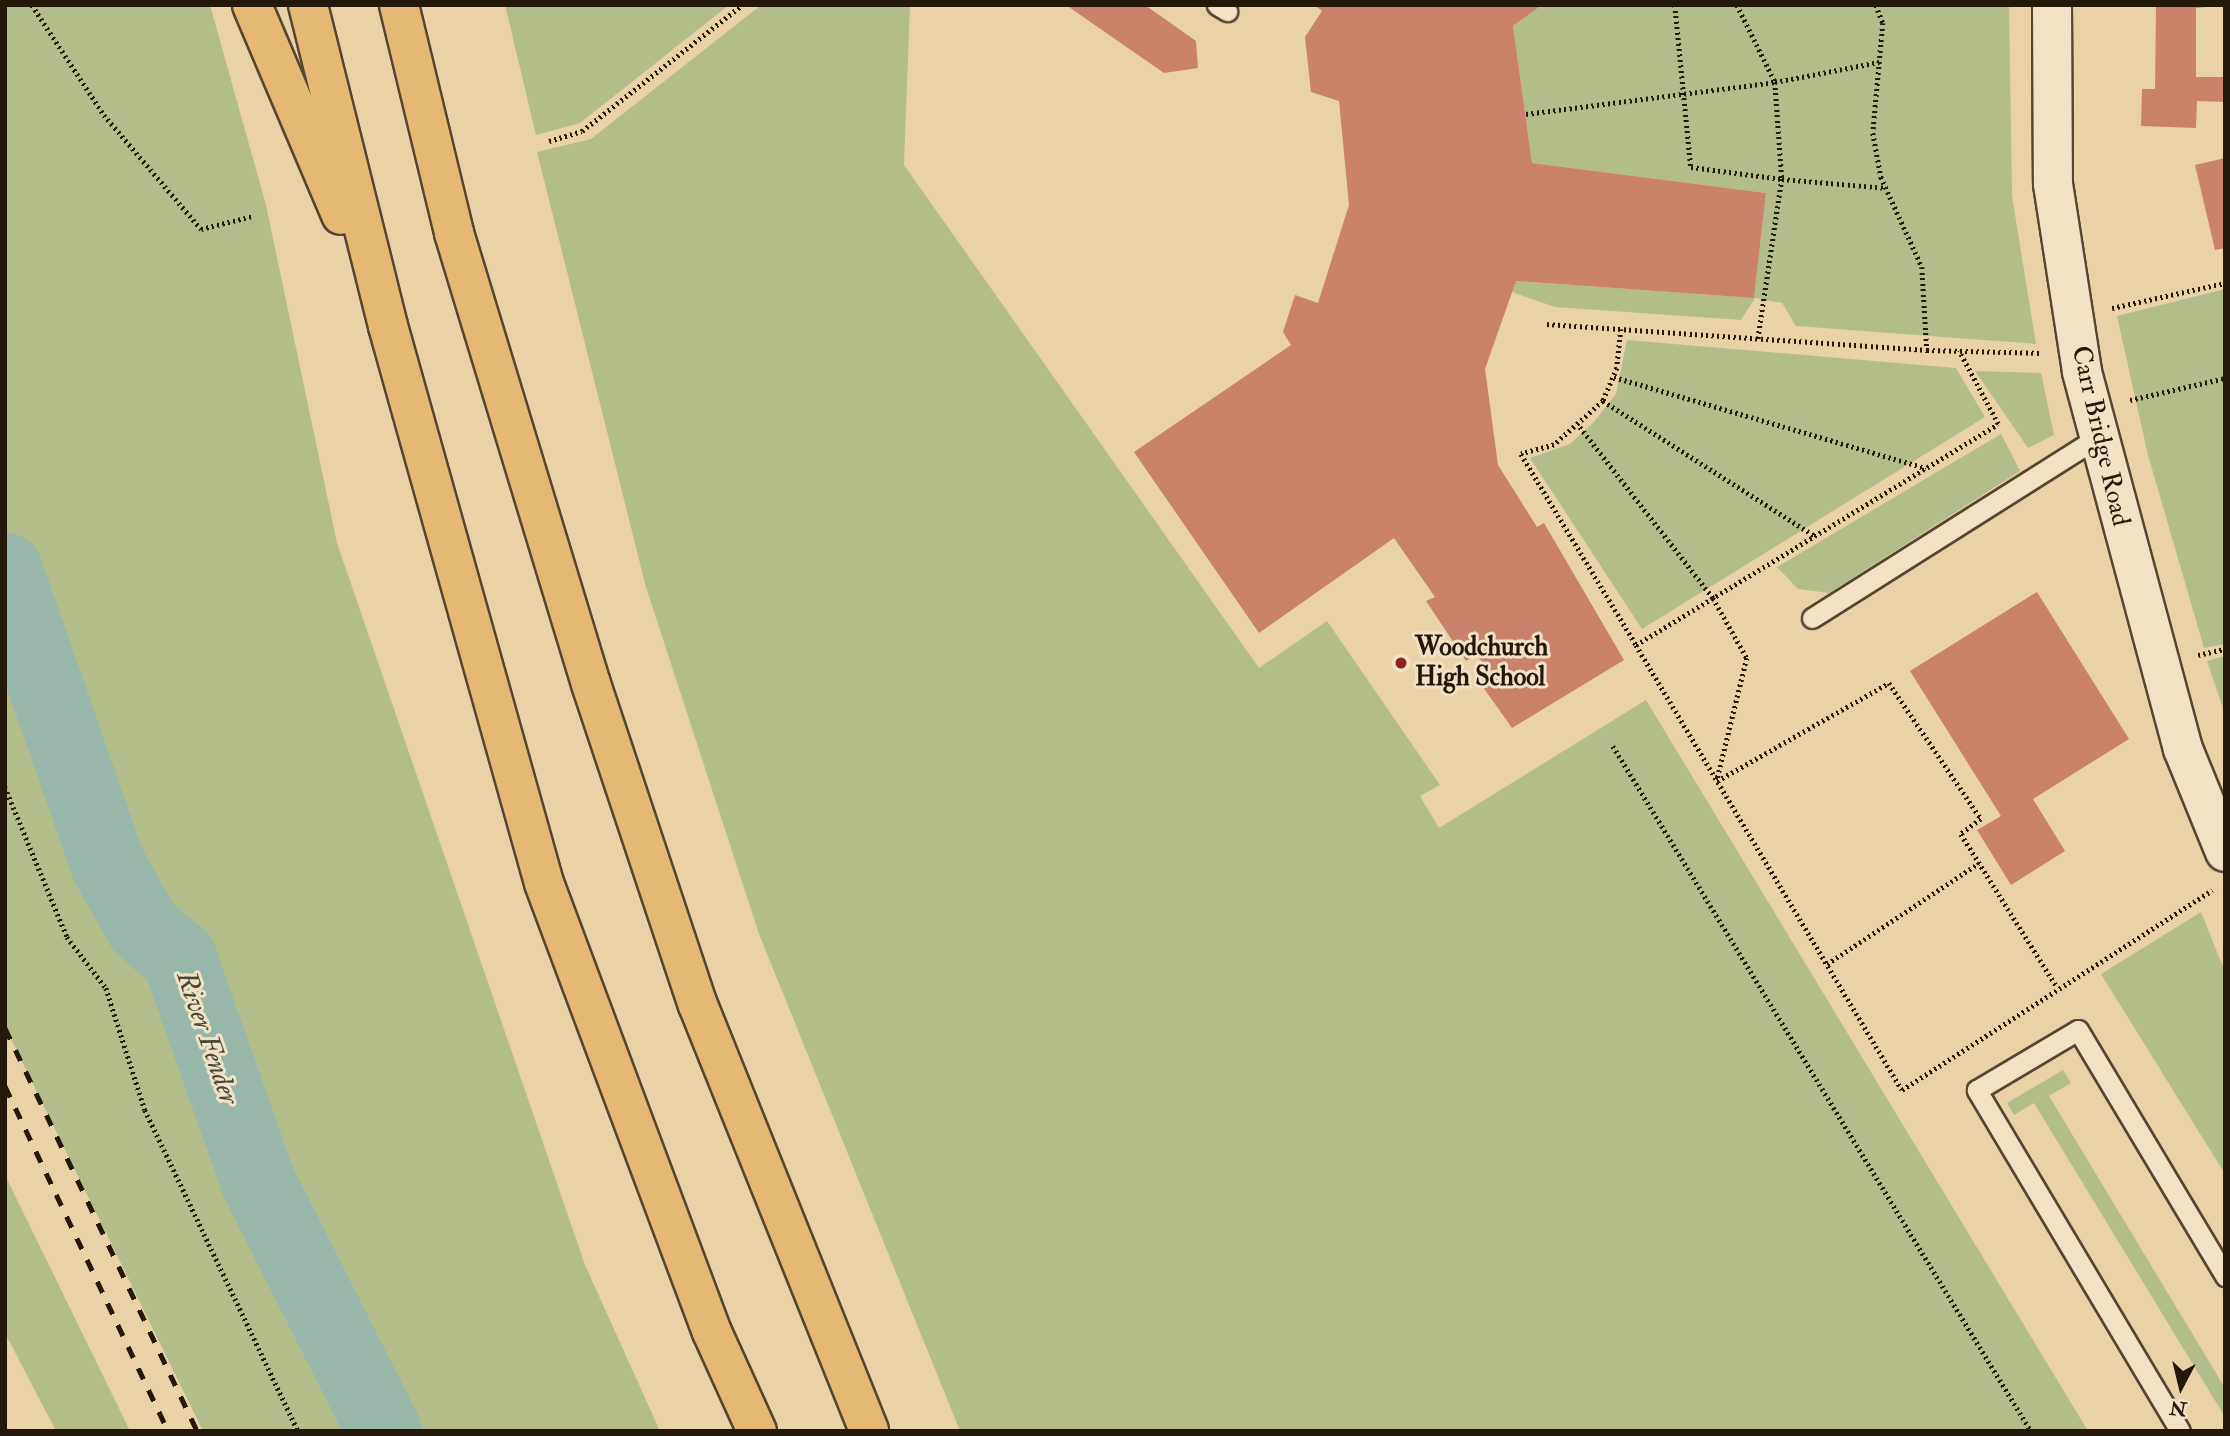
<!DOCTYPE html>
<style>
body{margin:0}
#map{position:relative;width:2230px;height:1436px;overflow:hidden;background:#ead2a7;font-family:"IM FELL Double Pica",serif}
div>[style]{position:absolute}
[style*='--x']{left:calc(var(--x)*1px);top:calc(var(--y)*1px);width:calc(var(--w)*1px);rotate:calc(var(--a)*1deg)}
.green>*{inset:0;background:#b2bd8a}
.river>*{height:75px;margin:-37.5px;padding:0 37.5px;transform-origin:37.5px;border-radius:37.5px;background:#98b7aa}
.building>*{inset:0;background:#cb826a}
.path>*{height:4.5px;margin-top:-2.25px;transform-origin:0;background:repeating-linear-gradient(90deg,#23180a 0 2px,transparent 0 5.5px)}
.roads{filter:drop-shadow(2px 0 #554631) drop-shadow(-2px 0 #554631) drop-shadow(0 2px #554631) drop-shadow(0 -2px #554631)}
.lane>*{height:19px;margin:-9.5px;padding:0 9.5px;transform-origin:9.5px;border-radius:9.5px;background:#f1e2c6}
.street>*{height:38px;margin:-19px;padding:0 19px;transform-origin:19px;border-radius:19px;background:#f1e2c6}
.highway>*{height:38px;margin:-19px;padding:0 19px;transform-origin:19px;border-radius:19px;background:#e5b974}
.rail>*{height:5px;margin-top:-2.5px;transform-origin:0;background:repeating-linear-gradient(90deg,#23180a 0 12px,transparent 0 24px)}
.dots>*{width:19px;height:19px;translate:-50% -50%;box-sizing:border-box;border:4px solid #f1e2c6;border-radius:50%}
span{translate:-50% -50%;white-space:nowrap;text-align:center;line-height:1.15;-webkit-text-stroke:6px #f1e2c6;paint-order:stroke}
.street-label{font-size:26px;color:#23180a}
.poi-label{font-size:26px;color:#23180a;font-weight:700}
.left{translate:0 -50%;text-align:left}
.water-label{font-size:28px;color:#46483a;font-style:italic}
.frame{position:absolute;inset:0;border:7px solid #23180a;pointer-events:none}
.north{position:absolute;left:2146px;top:1352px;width:70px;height:70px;-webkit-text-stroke:5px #f1e2c6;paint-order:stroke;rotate:187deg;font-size:19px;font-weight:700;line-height:28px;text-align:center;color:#23180a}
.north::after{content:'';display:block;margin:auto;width:24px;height:32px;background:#23180a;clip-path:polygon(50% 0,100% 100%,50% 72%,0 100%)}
</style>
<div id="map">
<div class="green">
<i style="clip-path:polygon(5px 5px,210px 5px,266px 205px,337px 543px,585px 1265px,660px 1431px,203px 1431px,5px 1027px)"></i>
<i style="clip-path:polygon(505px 5px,729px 5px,580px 123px,536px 135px)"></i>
<i style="clip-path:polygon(761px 5px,910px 5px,904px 165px,1259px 668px,1327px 621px,1440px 785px,1420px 796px,1439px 828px,1646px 700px,2088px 1431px,960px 1431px,759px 934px,646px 587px,537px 152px,591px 139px)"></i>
<i style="clip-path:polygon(1542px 5px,2009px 5px,2012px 196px,2036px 344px,1796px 326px,1782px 303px,1755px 298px,1741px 320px,1555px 307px,1512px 292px,1516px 281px,1754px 298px,1766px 193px,1532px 163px,1513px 26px)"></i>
<i style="clip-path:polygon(2225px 289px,2225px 644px,2204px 648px,2148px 455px,2117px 316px)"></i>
<i style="clip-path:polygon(1627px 340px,1956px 368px,1985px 417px,1642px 629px,1530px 458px,1570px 444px,1593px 423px,1616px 394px)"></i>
<i style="clip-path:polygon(1975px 371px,2041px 373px,2054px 435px,2028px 448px)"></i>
<i style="clip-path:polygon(2001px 434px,2020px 471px,1829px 593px,1798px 589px,1777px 567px)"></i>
<i style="clip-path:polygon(2225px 656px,2225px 714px,2207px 661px)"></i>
<i style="clip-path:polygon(2201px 912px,2225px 972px,2225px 1174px,2101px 974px)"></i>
<i style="clip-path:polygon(2063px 1070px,2071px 1083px,2049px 1096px,2225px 1388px,2225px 1417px,2034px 1103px,2014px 1115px,2007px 1103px)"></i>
<i style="clip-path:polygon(5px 1175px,130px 1431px,56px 1431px,5px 1333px)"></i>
</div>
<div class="river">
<i style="--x:5;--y:570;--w:312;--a:70.8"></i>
<i style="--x:108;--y:865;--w:71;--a:60.6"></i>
<i style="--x:143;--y:927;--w:48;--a:40.7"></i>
<i style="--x:179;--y:958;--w:235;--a:70.6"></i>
<i style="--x:257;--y:1180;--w:281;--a:63.2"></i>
</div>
<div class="building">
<i style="clip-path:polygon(1066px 5px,1145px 5px,1196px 41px,1198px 68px,1164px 73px)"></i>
<i style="clip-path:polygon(1314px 5px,1542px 5px,1513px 26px,1532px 163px,1766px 193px,1754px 298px,1516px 281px,1485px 369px,1498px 465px,1537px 527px,1544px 523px,1624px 660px,1512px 728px,1478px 680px,1489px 676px,1477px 654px,1466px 661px,1426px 601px,1435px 597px,1394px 538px,1259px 633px,1134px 452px,1291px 345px,1283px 332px,1295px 295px,1318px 303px,1349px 205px,1339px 101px,1311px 92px,1305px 37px,1322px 11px)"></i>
<i style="clip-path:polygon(2156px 5px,2225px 5px,2196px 8px,2196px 77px,2225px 77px,2225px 102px,2197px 101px,2196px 128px,2141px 126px,2142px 89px,2155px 89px)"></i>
<i style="clip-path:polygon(2225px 158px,2225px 248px,2215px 250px,2195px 165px)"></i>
<i style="clip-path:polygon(2037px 592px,2129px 739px,2033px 799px,2065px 851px,2011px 885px,1977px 830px,2001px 816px,1910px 671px)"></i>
</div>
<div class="path">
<i style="--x:32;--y:5;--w:131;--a:56.8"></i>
<i style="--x:104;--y:115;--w:150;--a:49.6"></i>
<i style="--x:201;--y:229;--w:54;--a:-14"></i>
<i style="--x:1675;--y:5;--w:163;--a:84.4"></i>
<i style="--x:1691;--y:167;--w:92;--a:7.5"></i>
<i style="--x:1782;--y:179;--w:162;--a:98.5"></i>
<i style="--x:1737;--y:5;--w:86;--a:63.7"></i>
<i style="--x:1775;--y:82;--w:106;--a:-10.9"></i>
<i style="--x:1876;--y:5;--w:19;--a:69"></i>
<i style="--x:1883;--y:23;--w:110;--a:95.2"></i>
<i style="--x:1873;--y:133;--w:45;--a:79.7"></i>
<i style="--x:1881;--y:177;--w:99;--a:65.5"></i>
<i style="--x:1922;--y:267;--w:83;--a:86.6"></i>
<i style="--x:1927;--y:350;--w:112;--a:1.5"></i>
<i style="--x:1526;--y:114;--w:251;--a:-7.3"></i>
<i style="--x:1775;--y:82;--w:97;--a:85.9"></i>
<i style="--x:1782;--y:179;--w:104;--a:4.9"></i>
<i style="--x:549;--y:141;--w:34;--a:-17"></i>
<i style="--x:582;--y:131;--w:204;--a:-38.2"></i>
<i style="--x:2112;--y:308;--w:116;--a:-12.5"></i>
<i style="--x:1547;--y:324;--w:381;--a:3.9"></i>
<i style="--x:1621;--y:329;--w:39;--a:96"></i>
<i style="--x:1617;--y:368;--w:36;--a:113"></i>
<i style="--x:1603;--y:401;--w:66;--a:138.1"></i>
<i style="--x:1554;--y:445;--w:34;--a:165"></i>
<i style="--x:1521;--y:454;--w:223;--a:58.9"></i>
<i style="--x:1636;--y:645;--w:424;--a:-31.4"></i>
<i style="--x:1998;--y:424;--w:83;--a:-118.1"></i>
<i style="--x:1614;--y:377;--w:325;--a:16.3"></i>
<i style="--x:2130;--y:400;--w:98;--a:-13"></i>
<i style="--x:1603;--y:401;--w:251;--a:32.5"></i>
<i style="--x:1580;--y:427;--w:217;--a:52.1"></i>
<i style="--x:1713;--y:598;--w:69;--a:60.5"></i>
<i style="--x:1747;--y:658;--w:126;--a:103.8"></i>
<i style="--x:1636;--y:645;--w:518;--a:59.13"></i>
<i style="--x:1902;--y:1090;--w:369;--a:-32.8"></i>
<i style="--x:2198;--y:655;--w:28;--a:-13"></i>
<i style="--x:1613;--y:746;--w:802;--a:58.61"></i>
<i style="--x:1717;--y:781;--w:198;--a:-29.7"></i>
<i style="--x:1889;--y:683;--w:164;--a:55.9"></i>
<i style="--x:1981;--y:819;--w:25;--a:143"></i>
<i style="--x:1961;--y:834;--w:181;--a:57.9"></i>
<i style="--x:5;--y:787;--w:162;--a:67.5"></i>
<i style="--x:67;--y:937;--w:64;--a:52.6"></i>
<i style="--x:106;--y:988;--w:128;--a:72.3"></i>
<i style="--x:145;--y:1110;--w:356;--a:64.5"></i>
<i style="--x:1827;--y:964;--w:182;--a:-33.6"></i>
</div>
<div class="roads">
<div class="lane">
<i style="--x:1217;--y:5;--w:12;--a:31"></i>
<i style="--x:1812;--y:618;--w:338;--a:-32.3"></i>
<i style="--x:2180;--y:1431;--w:397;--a:-120.8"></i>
<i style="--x:1977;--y:1090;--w:117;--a:-30.7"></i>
<i style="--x:2078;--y:1030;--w:287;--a:59.1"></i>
</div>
<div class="street">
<i style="--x:2052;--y:5;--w:179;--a:89.7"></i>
<i style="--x:2053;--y:184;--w:190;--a:81.2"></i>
<i style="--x:2082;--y:372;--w:390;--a:75"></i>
<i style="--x:2183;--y:749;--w:111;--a:67.8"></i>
</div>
<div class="highway">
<i style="--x:252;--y:5;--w:228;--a:67"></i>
<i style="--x:308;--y:5;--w:331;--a:76"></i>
<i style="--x:388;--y:326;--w:578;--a:74.35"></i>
<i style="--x:544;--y:883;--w:479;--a:69.5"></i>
<i style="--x:712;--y:1332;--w:109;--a:65.6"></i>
<i style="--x:399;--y:5;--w:235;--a:76.4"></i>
<i style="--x:454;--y:233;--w:471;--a:73.1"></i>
<i style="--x:591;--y:684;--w:338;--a:71.6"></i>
<i style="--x:698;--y:1005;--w:459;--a:68.1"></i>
</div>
</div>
<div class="rail">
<i style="--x:5;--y:1028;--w:446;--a:64.5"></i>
<i style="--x:5;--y:1086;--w:382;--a:64.7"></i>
</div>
<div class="dots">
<i style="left:1401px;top:663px;background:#8f2418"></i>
</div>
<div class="street-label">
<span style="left:2100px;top:436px;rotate:77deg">Carr Bridge Road</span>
</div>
<div class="poi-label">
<span class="left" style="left:1415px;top:663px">Woodchurch<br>High School</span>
</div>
<div class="water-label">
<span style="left:207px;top:1038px;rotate:71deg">River Fender</span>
</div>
<div class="frame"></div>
<div class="north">N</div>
</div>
